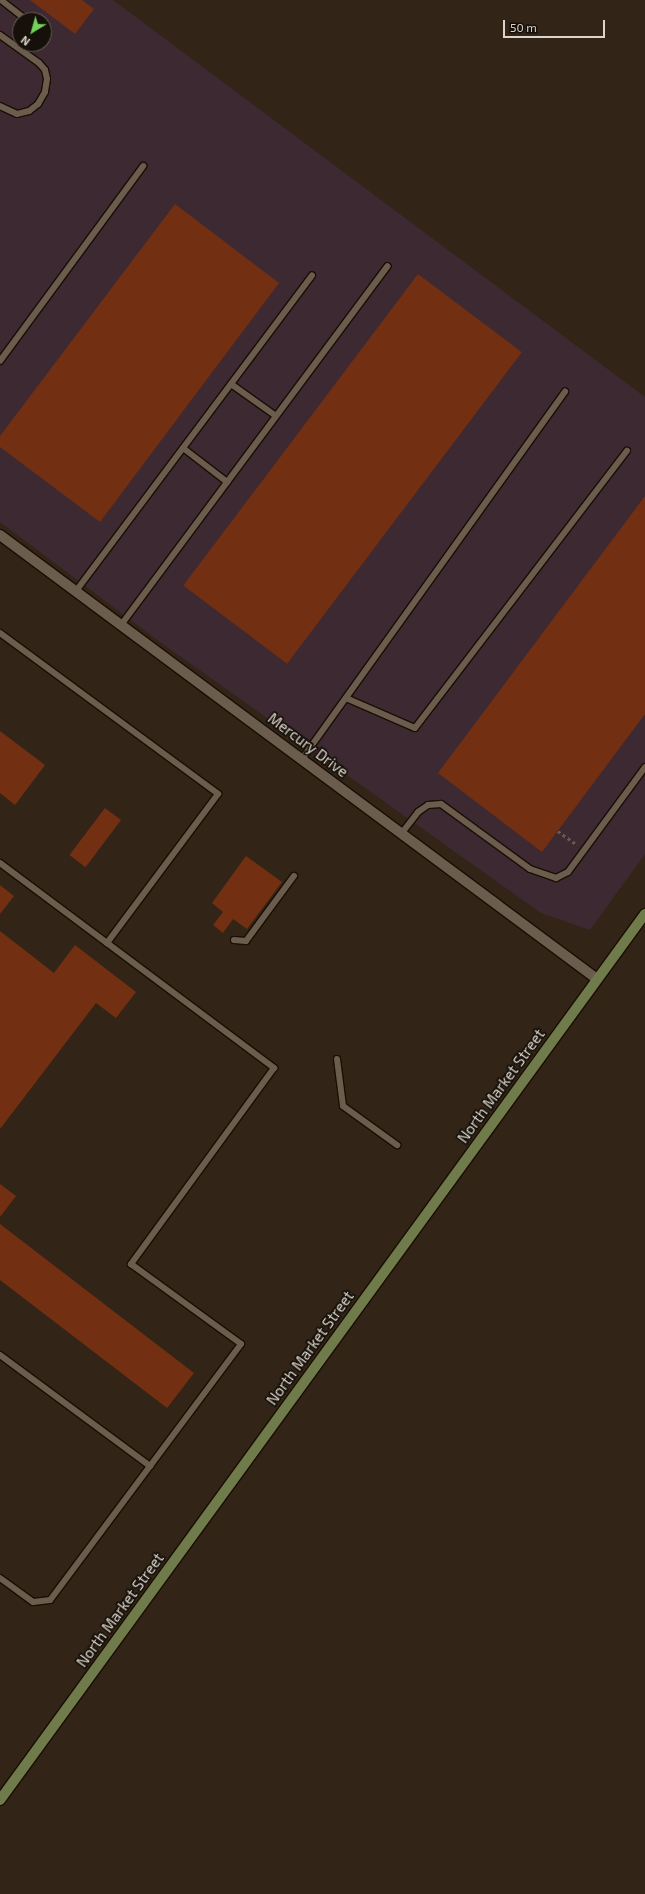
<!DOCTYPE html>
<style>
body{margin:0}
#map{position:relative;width:645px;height:1894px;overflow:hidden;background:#322517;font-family:"Exo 2",sans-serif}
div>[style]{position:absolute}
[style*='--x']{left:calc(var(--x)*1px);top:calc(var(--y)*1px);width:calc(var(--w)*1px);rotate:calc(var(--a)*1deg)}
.industrial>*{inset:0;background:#3c2931}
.building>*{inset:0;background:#732f12;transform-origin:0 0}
.path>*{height:2.5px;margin-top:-1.25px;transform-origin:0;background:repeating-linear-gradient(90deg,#675b4f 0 3px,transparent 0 6px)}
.roads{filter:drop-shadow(1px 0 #1a0e03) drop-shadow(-1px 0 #1a0e03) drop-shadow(0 1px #1a0e03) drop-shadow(0 -1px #1a0e03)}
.lane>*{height:6px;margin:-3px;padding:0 3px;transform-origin:3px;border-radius:3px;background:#6b5d4d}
.street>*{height:10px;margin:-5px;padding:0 5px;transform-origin:5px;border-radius:5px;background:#6b5d4d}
.secondary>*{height:10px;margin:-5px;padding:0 5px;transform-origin:5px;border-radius:5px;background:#6f7b4b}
span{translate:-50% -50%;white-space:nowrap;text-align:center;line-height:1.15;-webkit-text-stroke:3.5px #151009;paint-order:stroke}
.street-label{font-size:15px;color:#dcd4cb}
.north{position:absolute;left:12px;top:12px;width:40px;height:40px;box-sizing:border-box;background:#151009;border:1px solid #655e57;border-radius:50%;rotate:217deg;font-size:11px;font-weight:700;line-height:16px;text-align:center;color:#dcd4cb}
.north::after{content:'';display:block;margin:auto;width:14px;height:18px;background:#74d25c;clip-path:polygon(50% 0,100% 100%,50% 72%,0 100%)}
.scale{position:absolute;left:503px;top:20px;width:102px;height:18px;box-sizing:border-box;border:2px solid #dcd4cb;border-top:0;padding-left:5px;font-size:12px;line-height:14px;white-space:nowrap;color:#dcd4cb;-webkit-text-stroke:3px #151009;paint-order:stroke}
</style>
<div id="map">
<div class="industrial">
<i style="clip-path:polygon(evenodd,0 0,113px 0,645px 397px,645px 854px,590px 930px,541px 913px,160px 642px,0 522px,0 0,20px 20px,44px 20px,44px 44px,20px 44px,20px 20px)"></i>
</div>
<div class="building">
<i style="clip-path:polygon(30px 0,82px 0,94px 9px,75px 34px)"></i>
<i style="clip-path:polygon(175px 204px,279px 283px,100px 522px,0 447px,0 436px)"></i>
<i style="left:418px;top:274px;width:130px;height:390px;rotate:37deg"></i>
<i style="clip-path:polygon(645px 496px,645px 714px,542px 852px,438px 773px)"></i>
<i style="clip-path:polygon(0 731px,45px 765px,15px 805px,0 793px)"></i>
<i style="left:105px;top:808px;width:20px;height:59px;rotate:37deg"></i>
<i style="clip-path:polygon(246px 856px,282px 882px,247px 929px,233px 919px,223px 933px,213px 925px,223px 912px,212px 903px)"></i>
<i style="clip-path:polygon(0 885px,14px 896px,0 914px)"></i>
<i style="clip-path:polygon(0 931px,54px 973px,75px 945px,136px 992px,116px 1018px,96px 1003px,0 1129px)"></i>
<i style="clip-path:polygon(0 1184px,16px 1196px,0 1217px)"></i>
<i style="clip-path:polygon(0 1224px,194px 1373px,167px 1408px,0 1280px)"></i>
</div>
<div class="path">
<i style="--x:558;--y:831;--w:24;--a:36"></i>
</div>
<div class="roads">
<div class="lane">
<i style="--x:1;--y:0;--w:33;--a:38"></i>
<i style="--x:0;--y:35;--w:48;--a:35.7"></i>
<i style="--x:39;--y:63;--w:9;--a:49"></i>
<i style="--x:45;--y:70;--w:9;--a:77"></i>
<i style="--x:47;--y:79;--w:13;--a:99"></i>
<i style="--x:45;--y:92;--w:14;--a:120"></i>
<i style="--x:38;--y:104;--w:11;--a:142"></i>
<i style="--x:29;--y:111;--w:12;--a:166"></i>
<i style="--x:17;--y:114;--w:19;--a:-155"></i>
<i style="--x:0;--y:361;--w:242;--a:-53.7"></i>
<i style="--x:231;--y:384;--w:55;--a:35.4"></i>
<i style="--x:183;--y:448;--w:56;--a:37.7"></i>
<i style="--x:76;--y:591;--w:394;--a:-53.2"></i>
<i style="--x:121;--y:625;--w:447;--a:-53.4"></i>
<i style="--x:0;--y:633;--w:271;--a:36.4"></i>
<i style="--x:218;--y:794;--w:186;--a:126.7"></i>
<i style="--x:107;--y:943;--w:209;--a:36.8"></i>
<i style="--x:274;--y:1068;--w:243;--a:126.1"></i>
<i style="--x:131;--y:1264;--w:136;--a:36"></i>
<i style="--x:241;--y:1344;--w:319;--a:126.7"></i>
<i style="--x:50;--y:1600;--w:17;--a:173"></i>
<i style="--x:33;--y:1602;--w:41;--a:-144"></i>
<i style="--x:346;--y:698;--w:75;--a:23.5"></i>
<i style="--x:415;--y:728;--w:349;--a:-52.6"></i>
<i style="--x:302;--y:759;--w:452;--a:-54.4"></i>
<i style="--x:401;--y:834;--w:28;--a:-52"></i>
<i style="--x:418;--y:812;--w:12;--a:-35"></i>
<i style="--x:428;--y:805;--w:13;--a:-4"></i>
<i style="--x:441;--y:804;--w:110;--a:36.1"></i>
<i style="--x:530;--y:869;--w:28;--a:19"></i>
<i style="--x:556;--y:878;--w:13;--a:-27"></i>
<i style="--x:568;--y:872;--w:130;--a:-53.7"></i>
<i style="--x:0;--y:863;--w:134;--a:36.8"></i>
<i style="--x:234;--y:940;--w:12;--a:5"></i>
<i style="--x:246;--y:941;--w:81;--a:-53.6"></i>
<i style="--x:337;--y:1059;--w:47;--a:82.7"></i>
<i style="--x:343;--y:1106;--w:67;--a:35.8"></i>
<i style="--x:0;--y:1355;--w:187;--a:36.5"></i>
</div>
<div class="street">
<i style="--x:0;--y:535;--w:744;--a:36.64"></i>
</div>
<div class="secondary">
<i style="--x:0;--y:1800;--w:1096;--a:-53.95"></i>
</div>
</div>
<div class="street-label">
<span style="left:308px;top:745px;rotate:37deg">Mercury Drive</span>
<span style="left:501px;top:1086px;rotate:-54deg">North Market Street</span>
<span style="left:310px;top:1348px;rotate:-54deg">North Market Street</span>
<span style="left:120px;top:1610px;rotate:-54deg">North Market Street</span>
</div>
<div class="north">N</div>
<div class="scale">50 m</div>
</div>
